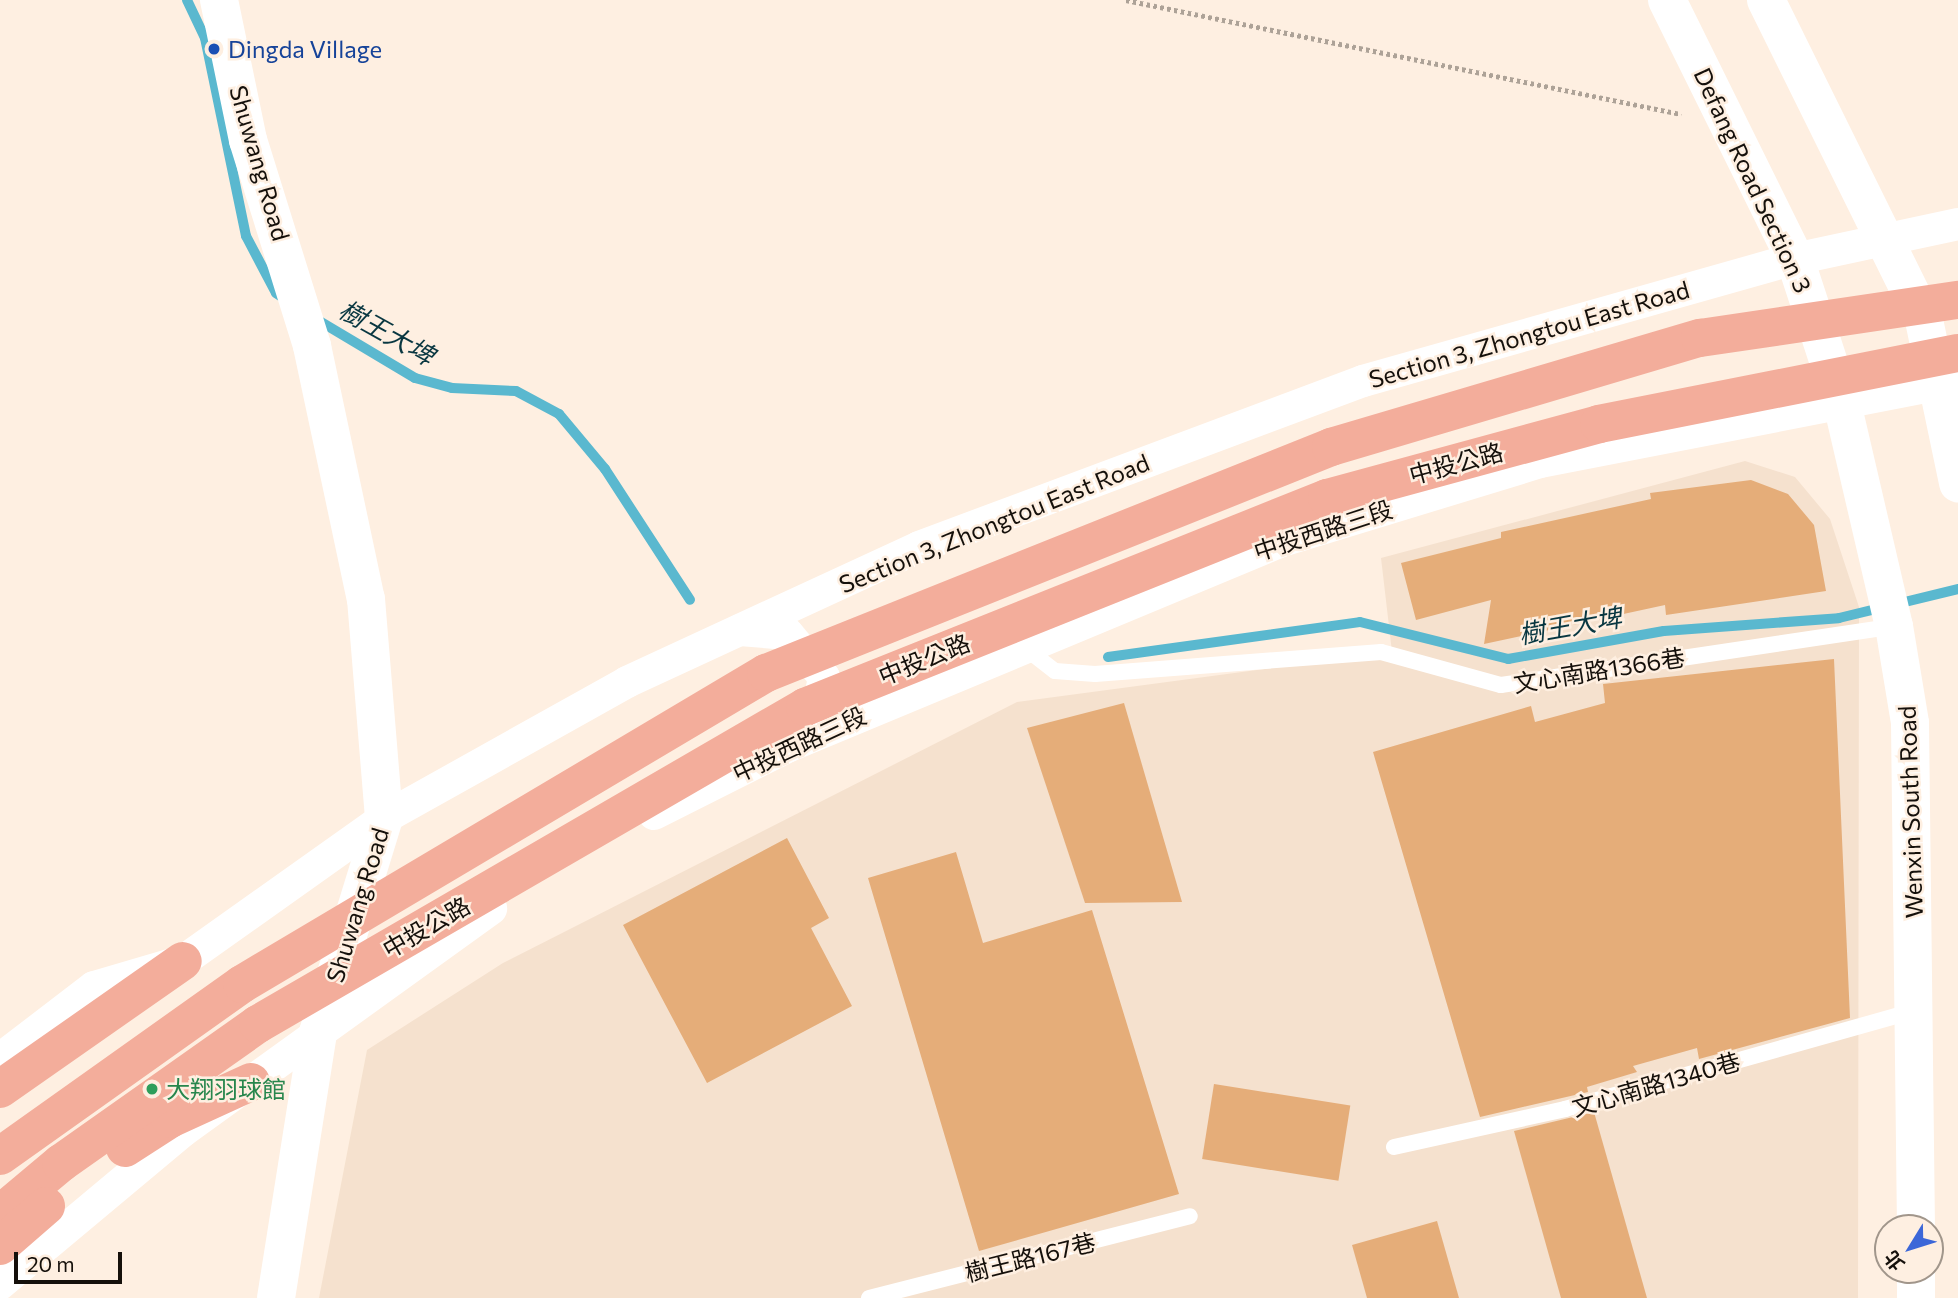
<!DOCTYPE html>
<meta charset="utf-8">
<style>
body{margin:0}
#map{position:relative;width:1958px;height:1298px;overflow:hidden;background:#feefe1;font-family:Commissioner,"Noto Sans TC",sans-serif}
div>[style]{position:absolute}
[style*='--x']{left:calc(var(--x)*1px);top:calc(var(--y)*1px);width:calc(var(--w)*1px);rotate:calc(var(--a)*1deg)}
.built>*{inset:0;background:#f5e1ce}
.stream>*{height:10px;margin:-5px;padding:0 5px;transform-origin:5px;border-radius:5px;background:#5ab8cf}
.building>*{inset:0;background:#e5ad79;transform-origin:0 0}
.path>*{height:4.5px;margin-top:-2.25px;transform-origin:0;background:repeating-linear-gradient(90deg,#ada297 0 3.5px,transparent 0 7px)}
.lane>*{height:16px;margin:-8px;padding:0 8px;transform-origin:8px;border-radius:8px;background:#fff}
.street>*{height:32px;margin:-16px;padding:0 16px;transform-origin:16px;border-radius:16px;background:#fff}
.secondary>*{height:38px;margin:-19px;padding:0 19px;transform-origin:19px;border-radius:19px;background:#fff}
.primary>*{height:38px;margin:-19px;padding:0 19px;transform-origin:19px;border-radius:19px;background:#f3ad9b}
.dots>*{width:19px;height:19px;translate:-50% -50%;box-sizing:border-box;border:4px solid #feefe1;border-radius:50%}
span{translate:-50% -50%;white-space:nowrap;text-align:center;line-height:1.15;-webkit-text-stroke:5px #feefe1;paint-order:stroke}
.transit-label{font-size:24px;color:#164399}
.left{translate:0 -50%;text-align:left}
.street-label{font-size:24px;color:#15100b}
.leisure-label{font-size:24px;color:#27864d}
.water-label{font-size:26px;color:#093741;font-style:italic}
.north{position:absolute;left:1874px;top:1214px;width:70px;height:70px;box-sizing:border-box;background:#feefe1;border:2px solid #a1968b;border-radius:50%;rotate:232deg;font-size:19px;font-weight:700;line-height:28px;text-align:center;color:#15100b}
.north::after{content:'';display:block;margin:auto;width:24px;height:32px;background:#3c67d8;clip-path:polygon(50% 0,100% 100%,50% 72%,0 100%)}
.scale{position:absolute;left:14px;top:1252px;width:108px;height:32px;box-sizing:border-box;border:4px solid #15100b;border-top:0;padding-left:9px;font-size:21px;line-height:24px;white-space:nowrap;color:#15100b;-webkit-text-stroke:5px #feefe1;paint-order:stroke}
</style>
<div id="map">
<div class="built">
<i style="clip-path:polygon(1745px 461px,1795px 477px,1830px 519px,1859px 607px,1858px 1298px,319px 1298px,367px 1050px,503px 963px,1017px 702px,1392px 652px,1381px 558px)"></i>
</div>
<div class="stream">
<i style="--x:187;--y:0;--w:42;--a:64.7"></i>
<i style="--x:205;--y:38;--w:202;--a:78.3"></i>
<i style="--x:246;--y:236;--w:64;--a:62.2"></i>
<i style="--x:276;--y:293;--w:11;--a:34"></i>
<i style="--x:316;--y:319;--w:115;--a:30.8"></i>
<i style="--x:415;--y:378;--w:38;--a:15"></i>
<i style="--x:452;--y:388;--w:64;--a:2.7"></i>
<i style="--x:516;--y:391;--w:49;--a:28.1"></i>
<i style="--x:559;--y:414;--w:72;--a:50.1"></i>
<i style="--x:605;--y:469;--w:156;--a:57"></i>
<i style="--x:1108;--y:657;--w:254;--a:-7.9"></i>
<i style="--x:1360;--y:622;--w:153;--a:14"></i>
<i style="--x:1508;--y:659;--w:158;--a:-10.2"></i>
<i style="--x:1664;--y:631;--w:175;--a:-4.2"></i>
<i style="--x:1839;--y:618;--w:122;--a:-13.7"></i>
</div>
<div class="building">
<i style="clip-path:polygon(1751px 480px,1788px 494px,1814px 525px,1826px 591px,1666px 615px,1665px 605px,1484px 644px,1491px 600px,1416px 620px,1401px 563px,1501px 538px,1501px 532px,1651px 499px,1650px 493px)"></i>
<i style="clip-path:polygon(1834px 659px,1850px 1018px,1699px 1059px,1697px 1048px,1633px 1066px,1637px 1072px,1587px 1087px,1588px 1092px,1480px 1117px,1373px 752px,1531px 706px,1535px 722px,1605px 703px,1603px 684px)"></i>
<i style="clip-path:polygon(1124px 703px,1182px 902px,1085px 903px,1027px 728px)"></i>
<i style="clip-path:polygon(787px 838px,829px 918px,811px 928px,852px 1006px,707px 1083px,623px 925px)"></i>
<i style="clip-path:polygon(956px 852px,983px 943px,1092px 910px,1179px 1194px,979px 1251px,868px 878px)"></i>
<i style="left:1214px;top:1084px;width:138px;height:76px;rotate:9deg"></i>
<i style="clip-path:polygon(1594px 1112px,1647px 1298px,1561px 1298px,1514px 1131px)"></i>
<i style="clip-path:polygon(1437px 1221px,1459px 1298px,1367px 1298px,1352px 1245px)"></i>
</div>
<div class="path">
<i style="--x:1126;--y:0;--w:567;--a:11.61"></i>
</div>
<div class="lane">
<i style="--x:1024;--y:647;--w:39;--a:38"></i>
<i style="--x:1055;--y:671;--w:40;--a:4.3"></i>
<i style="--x:1095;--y:674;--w:287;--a:-4.4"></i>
<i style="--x:1381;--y:652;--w:124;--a:15.4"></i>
<i style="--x:1501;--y:685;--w:397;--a:-8.5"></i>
<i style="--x:1394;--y:1147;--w:175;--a:-12.5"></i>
<i style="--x:1565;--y:1109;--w:362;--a:-15.7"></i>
<i style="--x:869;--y:1298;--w:331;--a:-14.3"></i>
</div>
<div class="street">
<i style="--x:740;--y:630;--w:48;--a:4.8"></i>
<i style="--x:788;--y:634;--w:56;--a:50.1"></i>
<i style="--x:824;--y:677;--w:43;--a:100.8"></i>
<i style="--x:654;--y:814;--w:149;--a:-26.7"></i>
<i style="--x:787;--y:747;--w:536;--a:-22.6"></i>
<i style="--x:1282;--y:541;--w:270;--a:-17"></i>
<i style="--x:1540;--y:462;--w:426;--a:-11"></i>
<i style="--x:0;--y:1059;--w:118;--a:-37.5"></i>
<i style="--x:94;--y:987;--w:93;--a:-16.3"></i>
<i style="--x:183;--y:961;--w:247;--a:-35.4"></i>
<i style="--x:384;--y:818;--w:278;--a:-29.2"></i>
<i style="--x:627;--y:682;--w:322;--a:-24.8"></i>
<i style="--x:919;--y:547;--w:474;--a:-20.5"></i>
<i style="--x:1363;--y:381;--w:449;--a:-15.8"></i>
<i style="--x:1795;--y:259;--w:167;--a:-12.1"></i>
<i style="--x:0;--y:1284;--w:239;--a:-39.9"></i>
<i style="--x:183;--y:1131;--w:380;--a:-35.8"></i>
</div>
<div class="secondary">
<i style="--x:219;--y:0;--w:143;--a:78.3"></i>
<i style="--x:248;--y:140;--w:216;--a:72.7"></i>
<i style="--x:312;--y:346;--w:259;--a:78"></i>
<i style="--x:366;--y:599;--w:220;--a:85.3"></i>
<i style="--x:384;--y:818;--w:225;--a:107.1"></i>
<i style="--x:318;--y:1033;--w:268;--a:99"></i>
<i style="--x:1667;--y:0;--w:289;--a:63.7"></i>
<i style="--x:1795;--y:259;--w:151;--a:71.9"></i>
<i style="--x:1842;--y:403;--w:229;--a:76.9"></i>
<i style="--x:1894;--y:626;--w:98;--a:80.6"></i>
<i style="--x:1910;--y:723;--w:505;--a:89.32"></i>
<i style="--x:1766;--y:0;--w:357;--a:63.7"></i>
<i style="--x:1924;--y:320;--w:167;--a:78.2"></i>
<i style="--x:1916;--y:1270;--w:28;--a:90"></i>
</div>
<div class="primary">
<i style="--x:0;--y:1089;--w:223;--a:-35"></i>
<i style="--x:125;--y:1148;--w:54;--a:-32.8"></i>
<i style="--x:170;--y:1119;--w:89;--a:-24.6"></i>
<i style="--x:0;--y:1156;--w:297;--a:-35.4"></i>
<i style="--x:242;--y:984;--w:609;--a:-30.69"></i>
<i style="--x:766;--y:673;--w:609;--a:-21.8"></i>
<i style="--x:1331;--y:447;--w:385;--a:-16.5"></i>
<i style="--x:1700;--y:338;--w:261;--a:-8.4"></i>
<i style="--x:0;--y:1214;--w:80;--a:-39.9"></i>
<i style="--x:61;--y:1163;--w:241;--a:-35.2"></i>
<i style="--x:258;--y:1024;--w:632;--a:-30.09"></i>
<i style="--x:805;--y:707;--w:562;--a:-21.82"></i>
<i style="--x:1327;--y:498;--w:282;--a:-15.2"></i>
<i style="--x:1599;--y:424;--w:366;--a:-11.2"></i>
<i style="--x:0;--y:1246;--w:61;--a:-41"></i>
</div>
<div class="dots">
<i style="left:214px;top:49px;background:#1a4fb4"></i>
<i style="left:152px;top:1089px;background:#2e9e5b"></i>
</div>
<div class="transit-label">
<span class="left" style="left:228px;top:49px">Dingda Village</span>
</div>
<div class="street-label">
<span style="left:260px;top:163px;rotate:74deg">Shuwang Road</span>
<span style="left:1753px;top:180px;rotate:65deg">Defang Road Section 3</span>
<span style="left:1529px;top:334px;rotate:-16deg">Section 3, Zhongtou East Road</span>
<span style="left:1456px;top:463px;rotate:-15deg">中投公路</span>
<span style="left:994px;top:523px;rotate:-22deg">Section 3, Zhongtou East Road</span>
<span style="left:1323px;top:530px;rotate:-18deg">中投西路三段</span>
<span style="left:924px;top:659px;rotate:-22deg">中投公路</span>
<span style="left:1599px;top:670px;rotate:-9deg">文心南路1366巷</span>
<span style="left:799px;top:744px;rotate:-25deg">中投西路三段</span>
<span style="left:1910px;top:812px;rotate:-92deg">Wenxin South Road</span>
<span style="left:357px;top:905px;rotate:-73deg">Shuwang Road</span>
<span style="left:426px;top:927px;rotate:-30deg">中投公路</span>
<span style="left:1656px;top:1084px;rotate:-16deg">文心南路1340巷</span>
<span style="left:1030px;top:1257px;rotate:-14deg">樹王路167巷</span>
</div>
<div class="leisure-label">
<span class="left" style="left:166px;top:1089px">大翔羽球館</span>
</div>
<div class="water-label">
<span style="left:387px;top:332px;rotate:29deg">樹王大埤</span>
<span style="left:1570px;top:625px;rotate:-10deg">樹王大埤</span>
</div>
<div class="north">北</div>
<div class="scale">20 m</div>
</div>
